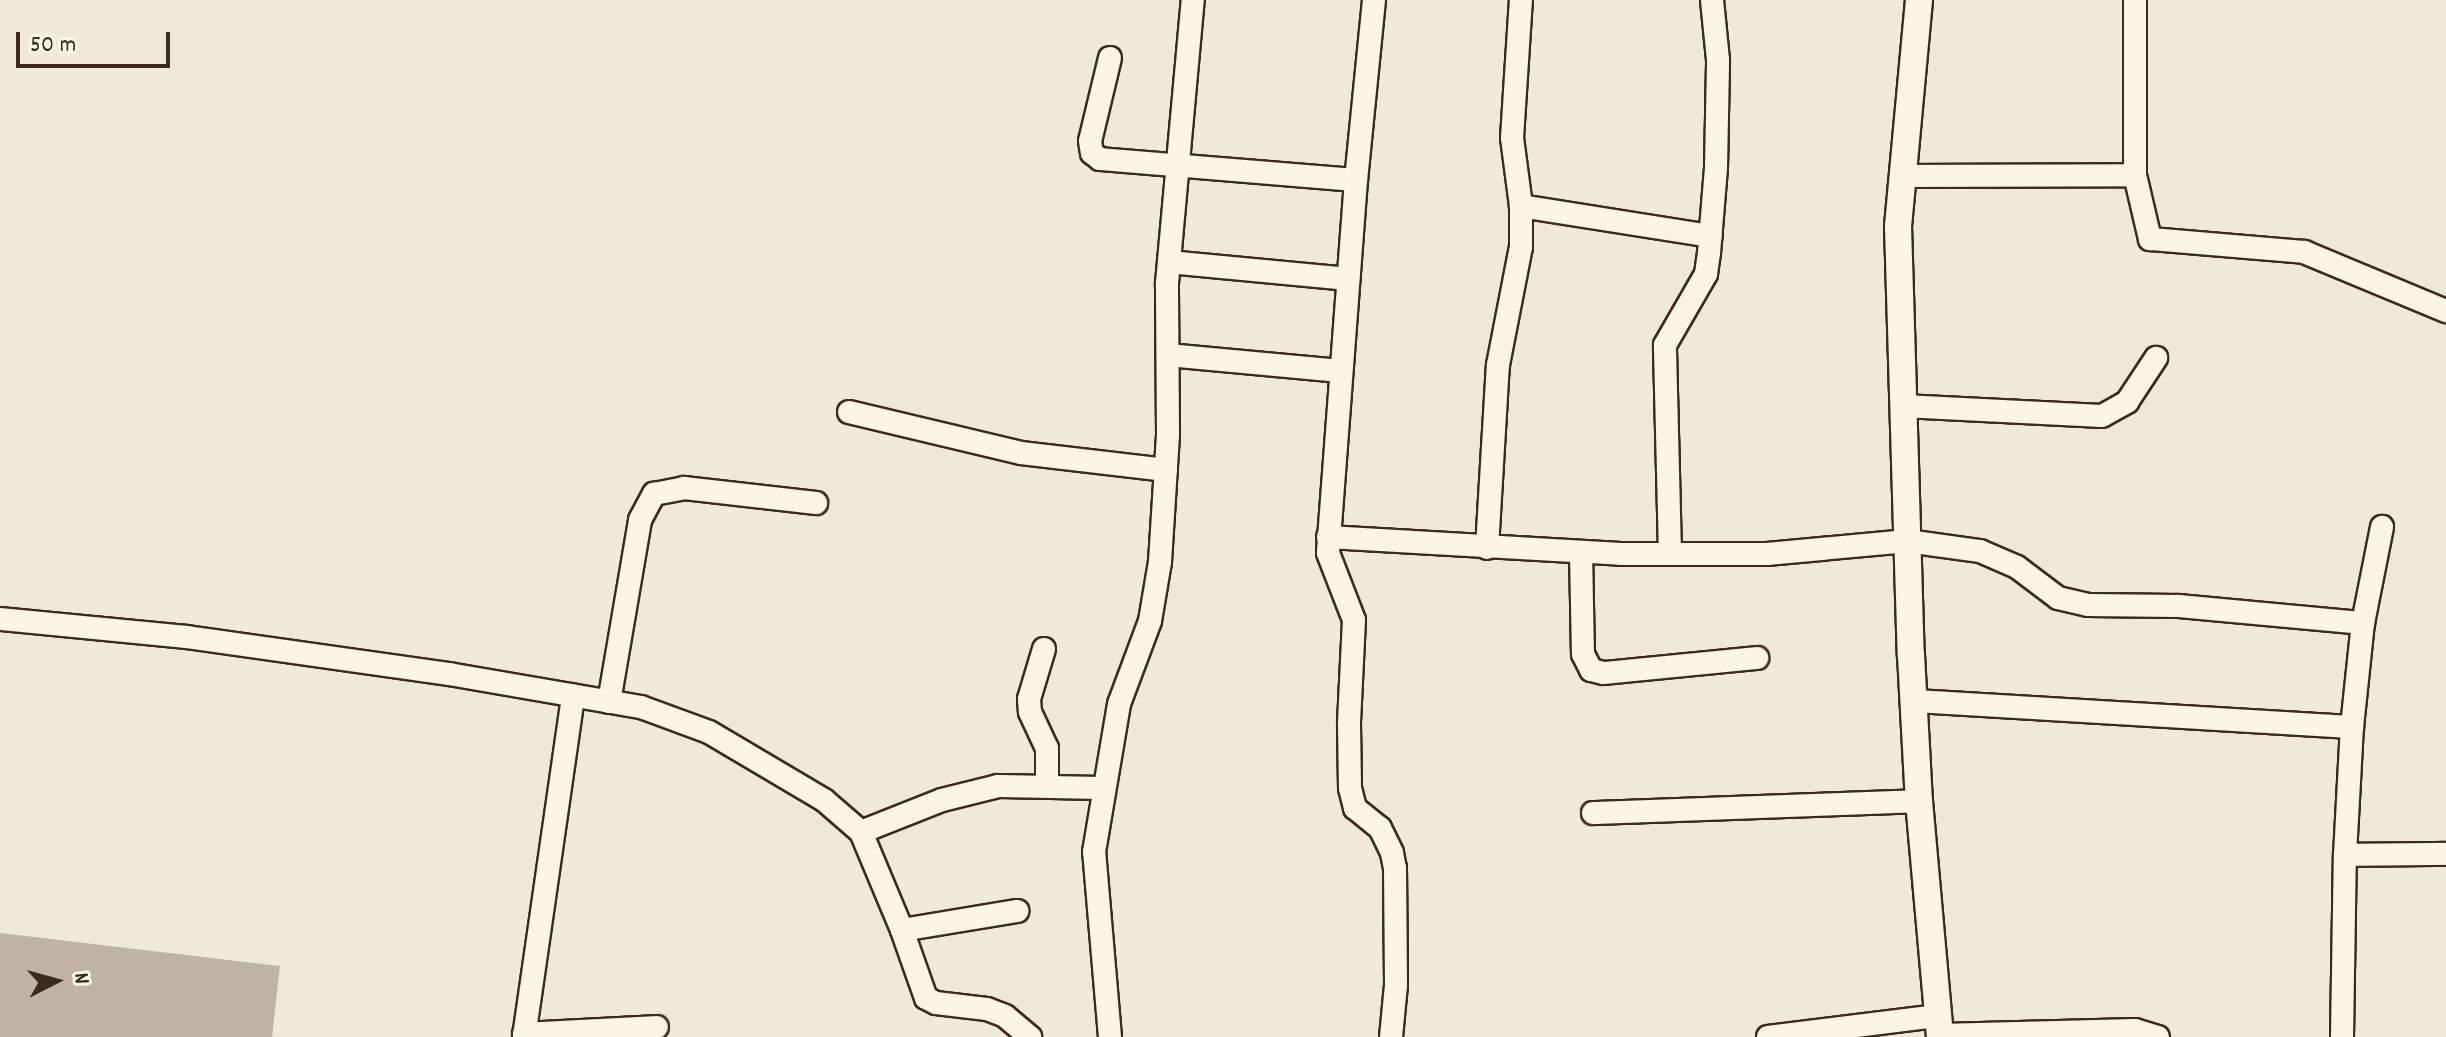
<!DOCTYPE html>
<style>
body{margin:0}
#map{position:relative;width:2446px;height:1037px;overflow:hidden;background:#f0e9d9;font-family:Dekko,sans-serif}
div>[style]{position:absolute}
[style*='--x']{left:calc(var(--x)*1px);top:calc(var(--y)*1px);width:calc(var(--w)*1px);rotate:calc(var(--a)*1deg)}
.building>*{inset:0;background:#beb3a4}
.roads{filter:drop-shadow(2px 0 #3b2a1e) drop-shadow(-2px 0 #3b2a1e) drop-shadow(0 2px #3b2a1e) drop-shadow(0 -2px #3b2a1e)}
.minor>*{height:22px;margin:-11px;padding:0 11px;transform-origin:11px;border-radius:11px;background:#fcf5e5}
.tertiary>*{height:26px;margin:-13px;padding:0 13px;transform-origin:13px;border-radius:13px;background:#fcf5e5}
span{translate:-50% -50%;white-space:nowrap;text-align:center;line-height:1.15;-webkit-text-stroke:6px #fcf5e5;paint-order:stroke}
.north{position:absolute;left:16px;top:941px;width:80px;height:80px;-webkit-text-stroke:6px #fcf5e5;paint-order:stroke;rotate:84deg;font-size:22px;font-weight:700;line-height:32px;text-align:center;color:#3b2a1e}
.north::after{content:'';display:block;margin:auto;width:28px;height:36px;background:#3b2a1e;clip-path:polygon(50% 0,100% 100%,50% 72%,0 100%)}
.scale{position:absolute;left:16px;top:32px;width:154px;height:36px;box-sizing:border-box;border:4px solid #3b2a1e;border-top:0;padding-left:10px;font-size:24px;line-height:28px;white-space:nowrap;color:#3b2a1e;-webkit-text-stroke:6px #fcf5e5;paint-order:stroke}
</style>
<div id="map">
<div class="building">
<i style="clip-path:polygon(0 933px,280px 966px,272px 1037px,0 1037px)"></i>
</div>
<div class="roads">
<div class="minor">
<i style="--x:1374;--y:0;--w:181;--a:95.7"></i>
<i style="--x:1356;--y:180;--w:374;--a:94.3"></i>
<i style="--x:1328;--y:553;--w:72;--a:68.8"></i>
<i style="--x:1354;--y:620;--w:104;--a:92.8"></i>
<i style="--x:1349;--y:724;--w:64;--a:89.1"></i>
<i style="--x:1350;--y:788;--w:21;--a:76"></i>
<i style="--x:1355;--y:808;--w:32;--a:39"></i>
<i style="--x:1380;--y:828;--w:28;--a:64"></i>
<i style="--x:1392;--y:853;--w:15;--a:79"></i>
<i style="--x:1395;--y:868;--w:117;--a:89.5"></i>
<i style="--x:1396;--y:985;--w:52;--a:95.5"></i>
<i style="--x:2135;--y:0;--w:175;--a:90"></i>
<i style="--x:2135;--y:175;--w:66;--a:76.8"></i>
<i style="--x:2150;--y:239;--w:155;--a:4.8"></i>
<i style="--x:2304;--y:252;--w:154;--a:22.6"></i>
<i style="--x:1110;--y:58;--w:85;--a:103.5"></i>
<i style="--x:1090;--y:141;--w:12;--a:81"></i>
<i style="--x:1092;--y:153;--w:10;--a:37"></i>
<i style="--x:1100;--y:159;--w:257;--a:4.7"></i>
<i style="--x:1904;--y:176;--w:231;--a:-0.2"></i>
<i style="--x:1521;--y:206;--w:192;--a:9"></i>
<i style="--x:1169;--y:262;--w:180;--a:5.4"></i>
<i style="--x:1168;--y:355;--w:173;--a:5.3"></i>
<i style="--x:1903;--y:406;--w:199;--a:2.9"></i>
<i style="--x:2102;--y:416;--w:29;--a:-29"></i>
<i style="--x:2127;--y:402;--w:53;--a:-56.6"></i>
<i style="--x:849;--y:412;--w:177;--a:13.4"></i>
<i style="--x:1021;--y:453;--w:146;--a:6.7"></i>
<i style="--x:1328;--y:537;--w:293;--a:3.3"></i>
<i style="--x:1621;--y:554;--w:146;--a:0"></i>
<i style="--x:1767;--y:554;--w:141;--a:-5.3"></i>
<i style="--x:1907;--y:541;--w:74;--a:7.8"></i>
<i style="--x:1980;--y:551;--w:40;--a:23.4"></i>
<i style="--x:2017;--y:567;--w:51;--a:37.1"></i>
<i style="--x:2058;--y:598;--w:31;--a:13"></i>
<i style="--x:2088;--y:605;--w:91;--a:0.6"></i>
<i style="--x:2179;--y:606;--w:185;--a:5.3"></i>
<i style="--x:1487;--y:548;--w:183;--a:-86.6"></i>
<i style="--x:1498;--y:365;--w:120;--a:-79"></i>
<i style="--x:1521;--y:247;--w:41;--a:-90"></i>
<i style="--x:1521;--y:206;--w:69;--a:-97.5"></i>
<i style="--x:1512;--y:138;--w:138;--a:-86.3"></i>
<i style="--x:1581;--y:552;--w:102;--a:88.9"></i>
<i style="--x:1583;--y:654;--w:18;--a:63"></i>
<i style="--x:1591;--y:670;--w:13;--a:13"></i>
<i style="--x:1604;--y:673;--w:154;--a:-5.6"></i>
<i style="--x:1670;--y:554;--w:209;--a:-91.4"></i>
<i style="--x:1665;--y:345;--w:82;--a:-60"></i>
<i style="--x:1706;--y:274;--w:21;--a:-82"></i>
<i style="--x:1709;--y:253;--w:85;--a:-85.3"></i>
<i style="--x:1716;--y:168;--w:108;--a:-88.9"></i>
<i style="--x:1718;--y:60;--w:60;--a:-95.7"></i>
<i style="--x:0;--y:619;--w:187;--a:5.5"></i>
<i style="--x:186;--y:637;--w:266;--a:8"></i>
<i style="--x:449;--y:674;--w:195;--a:9.8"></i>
<i style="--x:641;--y:707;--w:72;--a:20.2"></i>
<i style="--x:709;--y:732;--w:134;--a:30.6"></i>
<i style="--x:824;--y:800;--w:49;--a:40.9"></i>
<i style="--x:861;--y:832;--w:106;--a:67.3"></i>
<i style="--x:902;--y:930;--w:72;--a:70.6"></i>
<i style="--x:926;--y:998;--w:11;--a:27"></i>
<i style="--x:936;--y:1003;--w:51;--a:6.7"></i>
<i style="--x:987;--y:1009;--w:19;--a:21"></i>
<i style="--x:1005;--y:1016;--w:33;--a:40"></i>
<i style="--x:1044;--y:649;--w:52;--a:106.7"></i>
<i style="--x:1029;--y:699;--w:13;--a:86"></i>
<i style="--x:1030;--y:712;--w:40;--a:65"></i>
<i style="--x:1047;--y:748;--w:38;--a:90"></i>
<i style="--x:1914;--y:701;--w:439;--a:3.4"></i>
<i style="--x:609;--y:702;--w:185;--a:-80.3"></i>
<i style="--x:640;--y:520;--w:30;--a:-62"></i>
<i style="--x:654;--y:494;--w:31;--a:-11"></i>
<i style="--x:684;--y:488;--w:133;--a:6.5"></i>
<i style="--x:1593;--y:813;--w:326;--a:-2.1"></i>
<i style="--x:861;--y:832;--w:87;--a:-21.6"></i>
<i style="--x:942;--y:800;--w:58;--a:-14"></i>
<i style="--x:998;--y:786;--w:105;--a:1.1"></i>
<i style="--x:2345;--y:855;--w:101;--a:-0.6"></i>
<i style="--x:902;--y:930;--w:117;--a:-9.4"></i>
<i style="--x:524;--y:1034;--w:133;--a:-3"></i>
<i style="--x:1940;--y:1035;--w:195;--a:-1.5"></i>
<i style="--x:2135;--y:1030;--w:24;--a:17"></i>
<i style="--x:524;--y:1037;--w:345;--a:-81.8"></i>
<i style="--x:1110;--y:1037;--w:186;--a:-94.9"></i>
<i style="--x:1094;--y:852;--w:150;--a:-80.4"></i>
<i style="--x:1119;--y:704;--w:89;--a:-69.5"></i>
<i style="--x:1150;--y:621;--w:60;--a:-80.4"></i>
<i style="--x:1160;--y:562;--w:128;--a:-86.4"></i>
<i style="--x:1168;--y:434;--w:151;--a:-90.4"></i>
<i style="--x:1167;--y:283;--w:284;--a:-84.8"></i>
<i style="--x:1768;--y:1037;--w:169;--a:-7.1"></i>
<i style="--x:2342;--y:1037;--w:182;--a:-89.1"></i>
<i style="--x:2345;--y:855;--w:128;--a:-86.9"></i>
<i style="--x:2352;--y:727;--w:105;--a:-84"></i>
<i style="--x:2363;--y:623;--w:98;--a:-78.8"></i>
</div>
<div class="tertiary">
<i style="--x:1919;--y:0;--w:227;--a:95.3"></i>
<i style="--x:1898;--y:226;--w:429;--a:88.3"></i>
<i style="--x:1911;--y:655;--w:146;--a:86.9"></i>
<i style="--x:1919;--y:801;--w:237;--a:84.9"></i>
</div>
</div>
<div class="north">N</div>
<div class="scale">50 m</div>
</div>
